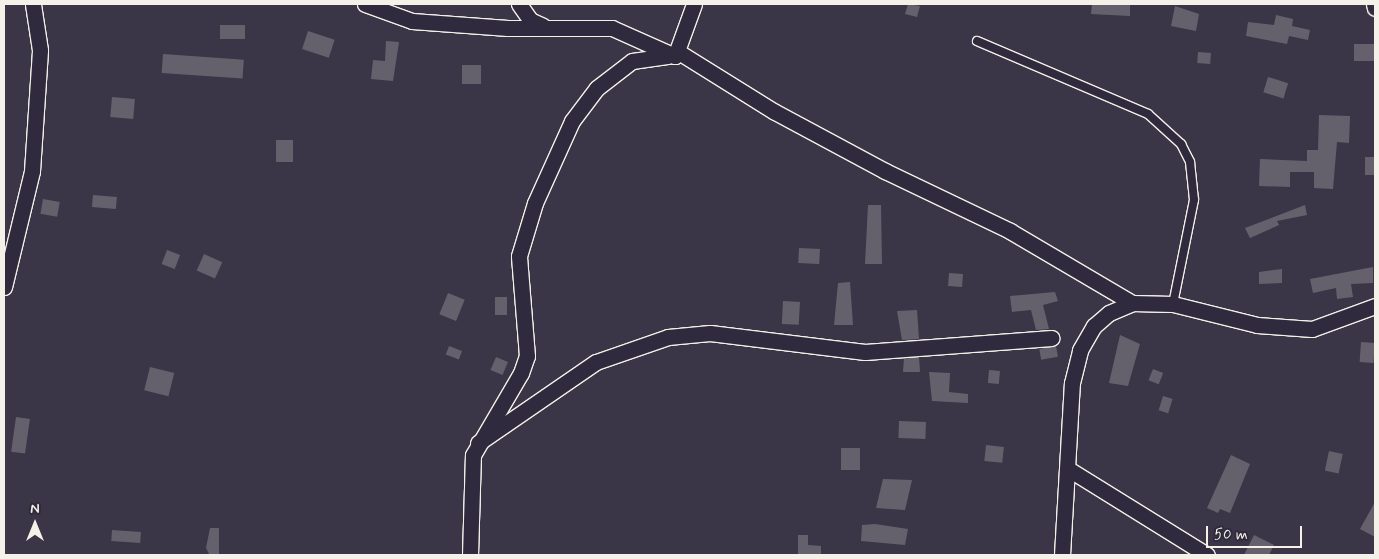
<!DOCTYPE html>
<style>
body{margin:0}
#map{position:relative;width:1379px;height:559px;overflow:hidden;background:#3b3647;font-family:Mynerve,sans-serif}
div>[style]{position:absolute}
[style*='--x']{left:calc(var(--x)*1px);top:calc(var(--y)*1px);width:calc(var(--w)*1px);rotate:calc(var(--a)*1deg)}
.building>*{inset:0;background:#65616c;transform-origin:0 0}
.roads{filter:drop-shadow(1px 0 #f4f1e8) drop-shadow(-1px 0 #f4f1e8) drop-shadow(0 1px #f4f1e8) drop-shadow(0 -1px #f4f1e8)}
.service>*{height:8px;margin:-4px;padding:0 4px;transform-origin:4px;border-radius:4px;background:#2f2a3d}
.minor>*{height:15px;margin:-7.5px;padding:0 7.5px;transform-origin:7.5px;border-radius:7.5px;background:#2f2a3d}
span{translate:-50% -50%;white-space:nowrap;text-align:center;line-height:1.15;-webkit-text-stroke:4px #2f2a3d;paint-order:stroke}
.frame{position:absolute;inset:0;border:5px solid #f4f1e8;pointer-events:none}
.north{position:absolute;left:10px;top:499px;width:50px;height:50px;-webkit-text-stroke:4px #2f2a3d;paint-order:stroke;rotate:0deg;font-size:14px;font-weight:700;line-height:20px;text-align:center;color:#f4f1e8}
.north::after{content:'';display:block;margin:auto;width:18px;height:22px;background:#f4f1e8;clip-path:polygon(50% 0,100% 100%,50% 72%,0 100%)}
.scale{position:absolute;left:1206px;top:526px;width:96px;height:22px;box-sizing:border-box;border:2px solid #f4f1e8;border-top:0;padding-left:6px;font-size:15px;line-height:18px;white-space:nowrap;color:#f4f1e8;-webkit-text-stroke:4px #2f2a3d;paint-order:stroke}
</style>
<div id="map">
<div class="building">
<i style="clip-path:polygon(908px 4px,920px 6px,917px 17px,905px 14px)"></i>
<i style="clip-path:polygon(1092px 4px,1130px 4px,1130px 16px,1091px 14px)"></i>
<i style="clip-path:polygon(1175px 6px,1199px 14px,1196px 31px,1171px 26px)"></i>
<i style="clip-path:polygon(1276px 15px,1293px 19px,1292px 26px,1310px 30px,1308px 40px,1289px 36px,1287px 44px,1246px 36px,1248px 22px,1274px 25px)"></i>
<i style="left:245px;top:25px;width:14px;height:25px;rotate:90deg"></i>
<i style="left:308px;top:31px;width:28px;height:19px;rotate:18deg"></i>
<i style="clip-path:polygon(386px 41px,399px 42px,393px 81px,371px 79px,373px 60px,385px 61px)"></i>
<i style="left:1354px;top:44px;width:21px;height:17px"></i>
<i style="left:1198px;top:52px;width:13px;height:11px;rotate:4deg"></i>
<i style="left:163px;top:54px;width:81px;height:19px;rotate:4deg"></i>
<i style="left:462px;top:65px;width:19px;height:19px"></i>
<i style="left:1268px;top:77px;width:21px;height:16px;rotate:17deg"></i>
<i style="left:112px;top:97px;width:23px;height:20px;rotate:5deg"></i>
<i style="clip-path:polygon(1319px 115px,1350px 116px,1349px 143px,1337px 142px,1333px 189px,1314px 188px,1314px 172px,1290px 172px,1290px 187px,1259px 186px,1260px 159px,1307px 161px,1307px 150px,1318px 150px)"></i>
<i style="left:276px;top:140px;width:17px;height:22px"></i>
<i style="left:1375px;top:157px;width:18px;height:10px;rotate:90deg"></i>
<i style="left:93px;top:195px;width:24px;height:12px;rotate:5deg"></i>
<i style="left:43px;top:199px;width:17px;height:15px;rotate:10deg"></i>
<i style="clip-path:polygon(868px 205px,881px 205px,882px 264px,865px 264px)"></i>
<i style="clip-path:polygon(1305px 205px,1307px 215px,1277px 221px,1279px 225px,1250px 238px,1245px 228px)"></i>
<i style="left:799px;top:248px;width:21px;height:15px;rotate:3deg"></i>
<i style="left:167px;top:250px;width:14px;height:15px;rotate:21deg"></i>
<i style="left:204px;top:254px;width:20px;height:18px;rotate:24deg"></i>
<i style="clip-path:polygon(1373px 267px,1373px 283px,1351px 284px,1353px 297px,1337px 299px,1336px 288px,1313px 293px,1310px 279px)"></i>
<i style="clip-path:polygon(1282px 269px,1282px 283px,1259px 284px,1259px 272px)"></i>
<i style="left:949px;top:273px;width:14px;height:13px;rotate:4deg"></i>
<i style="clip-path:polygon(850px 282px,853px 325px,834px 325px,838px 283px)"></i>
<i style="clip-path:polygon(1055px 292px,1058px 301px,1043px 305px,1049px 329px,1036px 330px,1031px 310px,1012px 312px,1010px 296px)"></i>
<i style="left:448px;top:293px;width:18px;height:23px;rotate:22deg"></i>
<i style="left:495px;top:297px;width:12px;height:18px"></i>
<i style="left:783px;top:301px;width:17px;height:23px;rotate:3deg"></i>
<i style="clip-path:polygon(917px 310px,919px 339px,902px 340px,897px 311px)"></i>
<i style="clip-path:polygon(1120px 335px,1140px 344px,1128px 386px,1109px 383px)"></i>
<i style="left:1361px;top:342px;width:14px;height:20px;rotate:4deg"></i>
<i style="left:449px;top:346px;width:14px;height:9px;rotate:21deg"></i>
<i style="left:1056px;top:346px;width:11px;height:17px;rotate:80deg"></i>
<i style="left:496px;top:357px;width:13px;height:14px;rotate:23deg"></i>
<i style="clip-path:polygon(919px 357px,920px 372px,903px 372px,904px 358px)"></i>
<i style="left:150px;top:367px;width:25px;height:24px;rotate:14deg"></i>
<i style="left:1153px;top:369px;width:11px;height:12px;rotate:22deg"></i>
<i style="left:989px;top:370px;width:11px;height:13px;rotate:5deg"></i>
<i style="clip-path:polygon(929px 372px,950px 373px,949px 392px,968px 394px,968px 403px,932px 401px)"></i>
<i style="left:1163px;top:396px;width:10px;height:15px;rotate:17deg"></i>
<i style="left:16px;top:417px;width:14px;height:35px;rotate:8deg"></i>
<i style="left:899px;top:421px;width:27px;height:17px;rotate:2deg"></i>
<i style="left:986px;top:445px;width:18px;height:16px;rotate:6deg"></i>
<i style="left:841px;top:448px;width:19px;height:22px"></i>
<i style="left:1329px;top:451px;width:14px;height:20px;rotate:12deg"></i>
<i style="clip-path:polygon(1231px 455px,1250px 464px,1230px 513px,1220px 509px,1218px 513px,1207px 508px)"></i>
<i style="clip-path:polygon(883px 479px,912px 480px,905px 510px,876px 508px)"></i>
<i style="clip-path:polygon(1375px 502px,1375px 537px,1360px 529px)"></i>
<i style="clip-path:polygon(875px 524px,908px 529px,905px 545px,861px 541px,862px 525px)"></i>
<i style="clip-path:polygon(210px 528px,219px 528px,219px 554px,209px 554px,206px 548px)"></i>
<i style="left:112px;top:530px;width:29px;height:11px;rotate:4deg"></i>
<i style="clip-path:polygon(798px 535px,808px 535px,808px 545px,821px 546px,821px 555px,798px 555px)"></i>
<i style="clip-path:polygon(1254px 535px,1274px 545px,1269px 555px,1244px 555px)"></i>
</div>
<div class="roads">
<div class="service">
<i style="--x:977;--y:41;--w:186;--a:23.1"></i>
<i style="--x:1148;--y:114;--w:45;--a:42.3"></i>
<i style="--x:1181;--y:144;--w:20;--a:63"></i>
<i style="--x:1190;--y:162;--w:38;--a:84"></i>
<i style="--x:1194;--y:200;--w:106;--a:101.4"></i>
</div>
<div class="minor">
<i style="--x:365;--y:4;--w:50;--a:19.9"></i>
<i style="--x:412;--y:21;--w:96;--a:4.2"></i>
<i style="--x:508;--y:28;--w:104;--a:0"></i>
<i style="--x:612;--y:28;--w:69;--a:24"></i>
<i style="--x:675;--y:56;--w:5;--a:-68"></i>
<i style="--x:677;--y:51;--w:115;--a:31.9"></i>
<i style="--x:775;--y:112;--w:125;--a:28.2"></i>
<i style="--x:885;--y:171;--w:139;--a:25.6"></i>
<i style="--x:1010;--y:231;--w:142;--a:30.5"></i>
<i style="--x:519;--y:4;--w:19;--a:55"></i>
<i style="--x:530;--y:20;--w:14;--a:25"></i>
<i style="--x:1374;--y:4;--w:4;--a:76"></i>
<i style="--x:677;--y:51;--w:50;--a:-70.1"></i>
<i style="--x:4;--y:287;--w:119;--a:-76.4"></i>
<i style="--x:32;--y:171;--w:121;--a:-86.2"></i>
<i style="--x:40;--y:50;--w:47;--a:-98.7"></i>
<i style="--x:478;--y:443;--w:143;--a:-34.5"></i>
<i style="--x:596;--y:362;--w:76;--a:-19.1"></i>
<i style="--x:668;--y:337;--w:42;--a:-5.4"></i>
<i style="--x:710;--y:333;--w:156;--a:7"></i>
<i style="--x:865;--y:352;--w:187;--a:-4.3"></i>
<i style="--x:1070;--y:470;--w:161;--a:31.8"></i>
<i style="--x:470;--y:555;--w:100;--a:-88.3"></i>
<i style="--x:473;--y:455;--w:95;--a:-59.7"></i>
<i style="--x:521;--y:373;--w:18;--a:-71"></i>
<i style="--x:527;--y:356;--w:100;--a:-94.6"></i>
<i style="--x:519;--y:256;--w:55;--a:-73.2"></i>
<i style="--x:535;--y:203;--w:90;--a:-65.7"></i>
<i style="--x:572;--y:121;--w:41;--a:-52.9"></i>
<i style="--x:597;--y:88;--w:44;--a:-37.6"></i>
<i style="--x:632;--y:61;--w:37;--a:-8"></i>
<i style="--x:1062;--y:555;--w:172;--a:-86.7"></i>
<i style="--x:1072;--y:383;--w:34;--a:-76"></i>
<i style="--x:1080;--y:350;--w:28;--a:-60"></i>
<i style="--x:1094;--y:326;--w:20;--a:-41"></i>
<i style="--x:1109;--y:313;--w:25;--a:-23"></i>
<i style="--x:1132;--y:303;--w:41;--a:1.4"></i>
<i style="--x:1173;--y:304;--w:87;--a:14"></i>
<i style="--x:1257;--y:325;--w:55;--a:4.2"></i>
<i style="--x:1312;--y:329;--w:67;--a:-20.1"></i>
</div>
</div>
<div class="frame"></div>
<div class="north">N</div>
<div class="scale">50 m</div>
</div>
